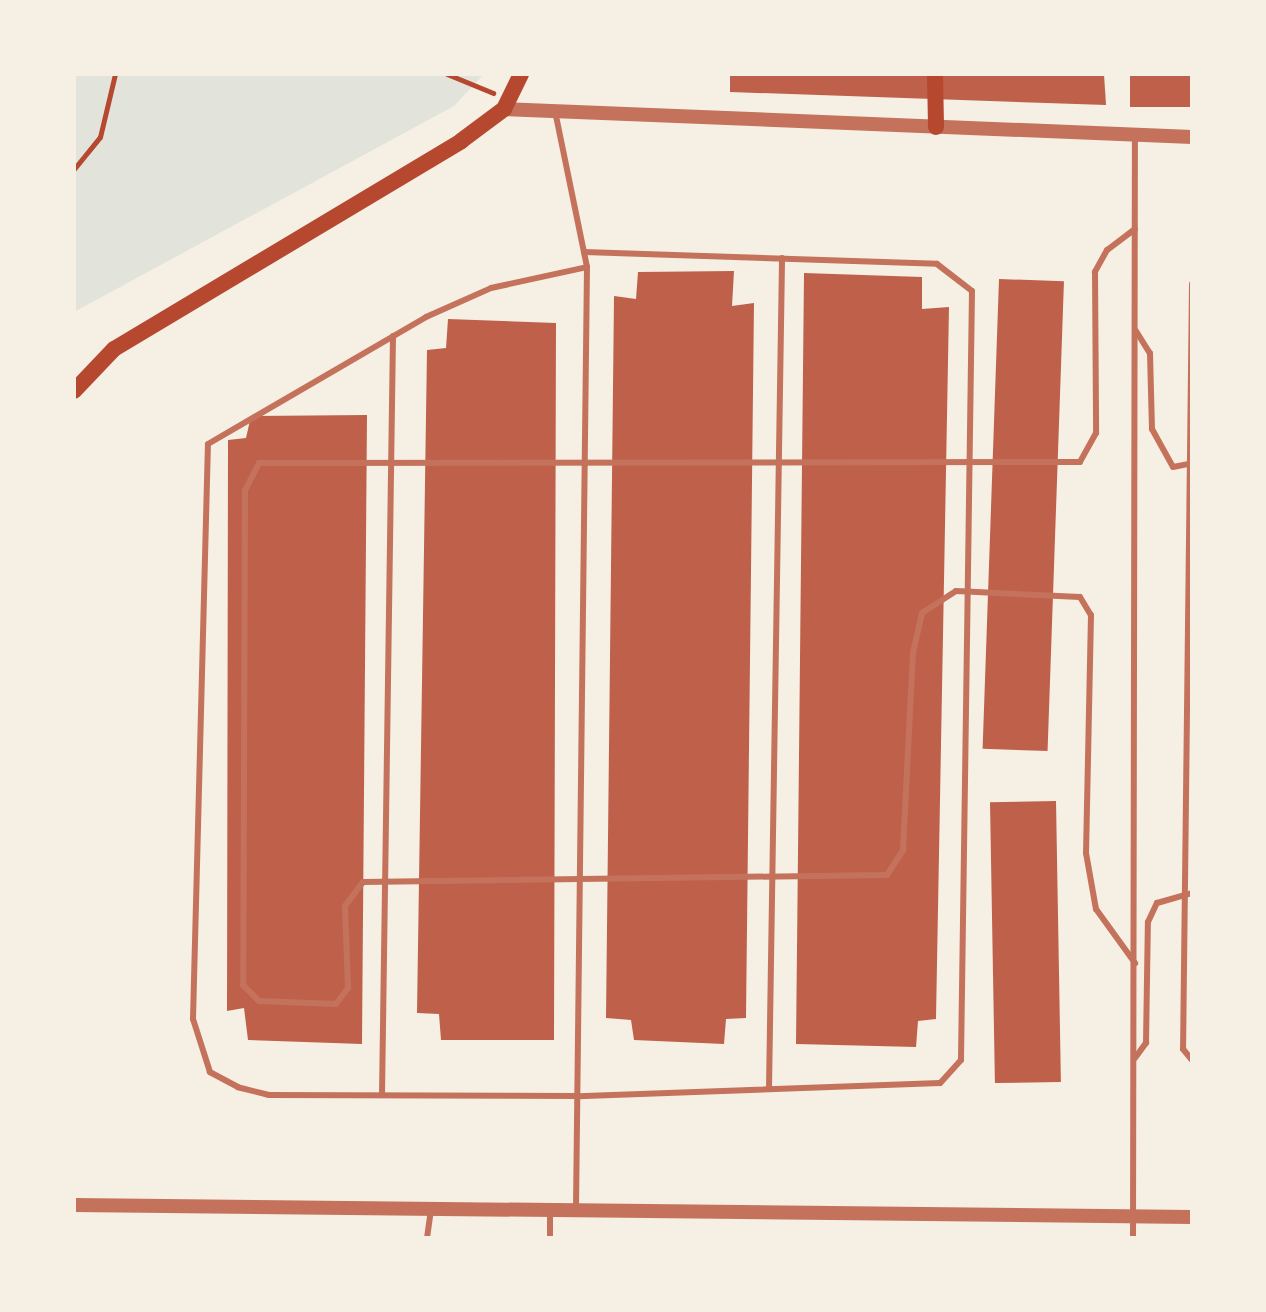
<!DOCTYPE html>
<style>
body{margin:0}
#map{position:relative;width:1266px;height:1312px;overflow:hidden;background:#f6efe4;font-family:Lato,sans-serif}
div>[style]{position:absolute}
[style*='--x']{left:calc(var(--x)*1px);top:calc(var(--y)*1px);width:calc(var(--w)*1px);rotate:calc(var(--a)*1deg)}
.green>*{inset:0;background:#e2e4dc}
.building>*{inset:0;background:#bf614a;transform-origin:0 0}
.path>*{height:5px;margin:-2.5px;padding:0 2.5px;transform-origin:2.5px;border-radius:2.5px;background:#b5482f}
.service>*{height:6px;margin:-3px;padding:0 3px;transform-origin:3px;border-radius:3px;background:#c5725c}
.tertiary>*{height:14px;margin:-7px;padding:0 7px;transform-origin:7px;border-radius:7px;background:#c5725c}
.secondary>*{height:16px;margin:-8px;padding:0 8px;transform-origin:8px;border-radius:8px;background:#b5482f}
span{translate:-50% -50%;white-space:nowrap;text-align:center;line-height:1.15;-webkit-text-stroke:8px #f6efe4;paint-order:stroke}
.frame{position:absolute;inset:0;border:76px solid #f6efe4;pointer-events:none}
</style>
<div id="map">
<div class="green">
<i style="clip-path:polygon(74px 74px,484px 74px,454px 106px,74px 312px)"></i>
</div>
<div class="building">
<i style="clip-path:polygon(730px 74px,1104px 74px,1106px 105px,730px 92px)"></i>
<i style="left:1130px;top:74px;width:62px;height:33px"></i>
<i style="clip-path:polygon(734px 271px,732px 306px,754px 303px,746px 1018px,726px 1019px,724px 1044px,634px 1040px,631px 1020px,606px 1018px,614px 296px,636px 299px,638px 272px)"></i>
<i style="clip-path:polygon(804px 273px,922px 277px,922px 309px,949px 307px,936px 1019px,918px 1021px,916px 1047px,796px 1044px)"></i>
<i style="left:999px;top:279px;width:65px;height:470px;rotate:2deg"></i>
<i style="clip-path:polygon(448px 319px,556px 323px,554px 1040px,441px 1040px,439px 1014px,417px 1013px,427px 350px,446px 348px)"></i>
<i style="clip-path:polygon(367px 415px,362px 1044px,248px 1040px,244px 1008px,227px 1011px,228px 440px,246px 438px,251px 416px)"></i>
<i style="left:1056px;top:801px;width:281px;height:66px;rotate:89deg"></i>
</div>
<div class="path">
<i style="--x:447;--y:74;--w:50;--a:22.4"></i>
<i style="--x:74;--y:169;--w:41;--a:-50.9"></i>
<i style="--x:100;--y:137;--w:65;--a:-76.6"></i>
</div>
<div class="service">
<i style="--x:555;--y:111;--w:159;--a:78.4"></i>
<i style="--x:587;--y:267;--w:945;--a:90.67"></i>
<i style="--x:1135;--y:229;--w:35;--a:143"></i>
<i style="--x:1107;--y:250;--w:25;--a:119"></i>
<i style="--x:1095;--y:272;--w:161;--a:89.6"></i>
<i style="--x:1096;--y:433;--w:33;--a:119"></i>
<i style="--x:1080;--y:462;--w:821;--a:179.93"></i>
<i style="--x:259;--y:463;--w:31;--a:117"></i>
<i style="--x:245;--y:491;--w:494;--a:90.2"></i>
<i style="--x:243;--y:985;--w:23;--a:45"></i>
<i style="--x:259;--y:1001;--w:77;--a:2.2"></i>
<i style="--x:336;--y:1004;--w:20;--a:-53"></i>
<i style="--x:348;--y:988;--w:82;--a:-92.1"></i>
<i style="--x:345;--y:906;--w:30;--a:-53"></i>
<i style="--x:363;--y:882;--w:524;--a:-0.77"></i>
<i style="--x:887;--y:875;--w:30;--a:-57"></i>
<i style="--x:903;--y:850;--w:197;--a:-87.1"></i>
<i style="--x:913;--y:653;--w:41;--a:-77.3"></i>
<i style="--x:922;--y:613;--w:40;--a:-32.9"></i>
<i style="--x:956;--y:591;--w:124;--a:2.8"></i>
<i style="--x:1080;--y:597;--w:21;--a:59"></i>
<i style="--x:1091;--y:615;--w:238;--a:91.2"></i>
<i style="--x:1086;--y:853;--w:57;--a:79.9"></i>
<i style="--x:1096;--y:909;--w:67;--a:54.2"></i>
<i style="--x:584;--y:252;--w:353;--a:1.9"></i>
<i style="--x:937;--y:264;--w:44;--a:37.6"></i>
<i style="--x:972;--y:291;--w:769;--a:90.82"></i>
<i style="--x:961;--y:1060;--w:31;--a:132"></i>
<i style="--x:940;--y:1083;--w:362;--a:177.9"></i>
<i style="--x:578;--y:1096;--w:309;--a:-179.8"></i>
<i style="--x:269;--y:1095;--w:32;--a:-166"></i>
<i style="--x:238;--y:1087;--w:32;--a:-152"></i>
<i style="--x:210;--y:1072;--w:56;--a:-107.8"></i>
<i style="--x:193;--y:1019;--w:575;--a:-88.51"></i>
<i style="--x:208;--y:444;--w:252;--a:-30.2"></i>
<i style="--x:426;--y:317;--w:71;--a:-24"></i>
<i style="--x:491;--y:288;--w:98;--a:-12.3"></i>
<i style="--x:1192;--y:284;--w:765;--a:90.67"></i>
<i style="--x:1183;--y:1049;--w:14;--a:51"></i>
<i style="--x:1136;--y:331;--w:26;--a:58"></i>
<i style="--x:1150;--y:353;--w:76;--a:88.5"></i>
<i style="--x:1152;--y:429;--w:43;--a:61.1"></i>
<i style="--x:1173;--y:467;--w:15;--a:-11"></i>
<i style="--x:1135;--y:1058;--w:19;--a:-54"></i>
<i style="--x:1146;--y:1043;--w:121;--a:-89.1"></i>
<i style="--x:1148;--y:922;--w:21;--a:-65"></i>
<i style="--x:1157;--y:903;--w:36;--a:-16"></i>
<i style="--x:769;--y:1089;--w:831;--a:-89.1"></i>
<i style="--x:382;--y:1095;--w:759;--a:-89.17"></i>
<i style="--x:427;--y:1238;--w:28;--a:-82"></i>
<i style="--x:550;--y:1238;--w:27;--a:-90"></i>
<i style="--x:1133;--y:1238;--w:1102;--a:-89.9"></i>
</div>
<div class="tertiary">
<i style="--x:504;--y:109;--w:689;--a:2.33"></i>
<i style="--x:74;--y:1205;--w:1118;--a:0.61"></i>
</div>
<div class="secondary">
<i style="--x:935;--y:74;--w:53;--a:88.9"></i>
<i style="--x:74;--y:391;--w:58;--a:-46.4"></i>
<i style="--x:114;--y:349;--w:405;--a:-30.9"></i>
<i style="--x:461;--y:141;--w:54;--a:-36.7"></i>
<i style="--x:504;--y:109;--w:39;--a:-64"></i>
</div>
<div class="frame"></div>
</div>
